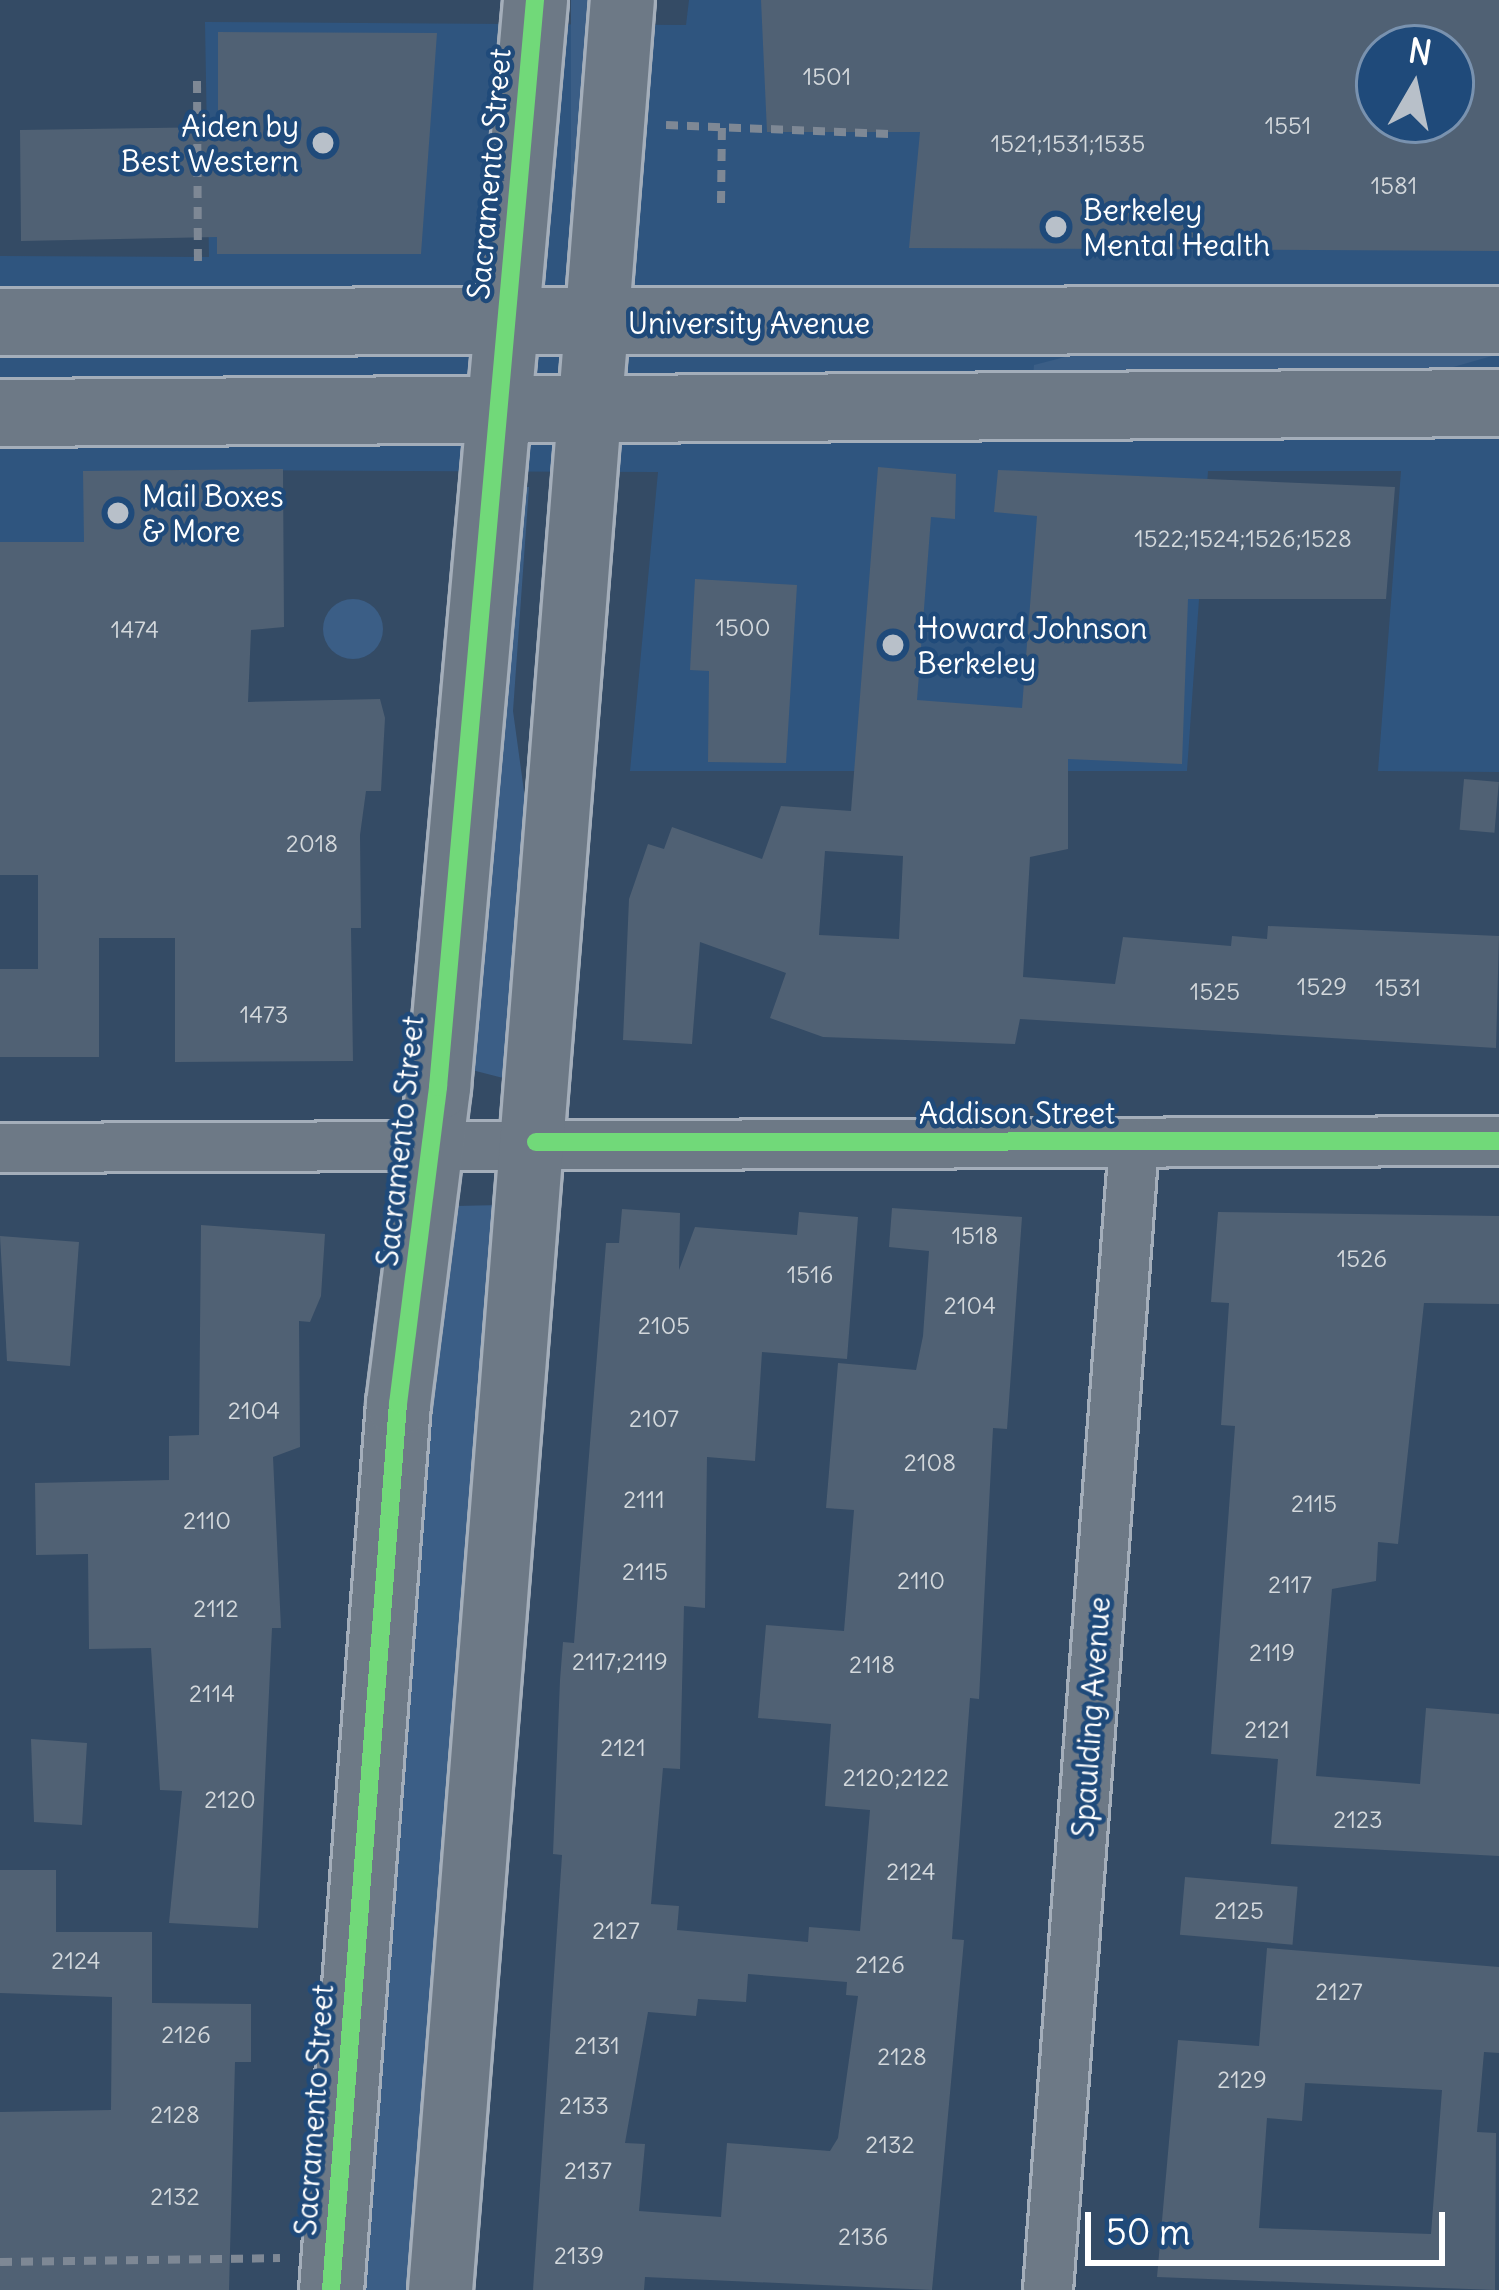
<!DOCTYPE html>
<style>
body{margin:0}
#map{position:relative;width:1499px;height:2290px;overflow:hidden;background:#344b65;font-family:Delius,sans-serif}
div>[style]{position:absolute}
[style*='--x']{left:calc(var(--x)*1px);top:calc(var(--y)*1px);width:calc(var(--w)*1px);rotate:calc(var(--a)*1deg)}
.built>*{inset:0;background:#2f557f}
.green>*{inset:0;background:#3b5e86;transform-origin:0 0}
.round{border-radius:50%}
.building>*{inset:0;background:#506174;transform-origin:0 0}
.path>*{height:8px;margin-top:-4px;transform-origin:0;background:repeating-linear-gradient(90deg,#7e8895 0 12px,transparent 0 21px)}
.roads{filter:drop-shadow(3px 0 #a4aeba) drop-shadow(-3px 0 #a4aeba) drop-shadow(0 3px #a4aeba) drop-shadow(0 -3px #a4aeba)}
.minor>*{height:48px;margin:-24px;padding:0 24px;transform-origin:24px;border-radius:24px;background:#6d7986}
.tertiary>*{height:63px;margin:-31.5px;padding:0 31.5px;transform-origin:31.5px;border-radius:31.5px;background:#6d7986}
.secondary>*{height:66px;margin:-33px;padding:0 33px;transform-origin:33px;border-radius:33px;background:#6d7986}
.cycleway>*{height:18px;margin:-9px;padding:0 9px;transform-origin:9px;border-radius:9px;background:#71d979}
.dots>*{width:33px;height:33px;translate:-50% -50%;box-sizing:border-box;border:6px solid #1f4a7a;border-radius:50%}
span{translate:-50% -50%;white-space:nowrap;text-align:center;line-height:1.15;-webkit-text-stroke:9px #1f4a7a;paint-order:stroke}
.number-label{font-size:24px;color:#d3d8dc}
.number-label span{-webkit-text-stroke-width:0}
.poi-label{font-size:30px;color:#fff}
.right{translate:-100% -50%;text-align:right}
.left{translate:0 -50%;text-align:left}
.street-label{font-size:30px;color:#fff}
.north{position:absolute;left:1355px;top:24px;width:120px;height:120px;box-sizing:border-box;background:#1f4a7a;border:3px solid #7992af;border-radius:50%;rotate:9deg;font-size:33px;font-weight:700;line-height:48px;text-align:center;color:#fff}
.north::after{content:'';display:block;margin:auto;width:42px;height:54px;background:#b8c0c9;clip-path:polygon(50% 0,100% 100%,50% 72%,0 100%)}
.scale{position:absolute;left:1085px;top:2212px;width:360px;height:54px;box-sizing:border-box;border:6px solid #fff;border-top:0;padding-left:15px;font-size:36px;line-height:42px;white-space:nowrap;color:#fff;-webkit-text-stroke:9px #1f4a7a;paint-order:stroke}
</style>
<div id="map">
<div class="built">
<i style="clip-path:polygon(evenodd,689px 0,1499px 0,1499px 772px,1378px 771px,1401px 471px,1208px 471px,1187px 771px,630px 771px,658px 472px,171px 470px,0 788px,0 256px,209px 257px,205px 22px,686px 25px,689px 0,1379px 48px,1451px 48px,1451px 120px,1379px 120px,1379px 48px)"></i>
</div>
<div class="green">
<i style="left:571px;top:0;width:17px;height:229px"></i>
<i style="clip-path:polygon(1499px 341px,1499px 354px,1429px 374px,1033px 377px,1034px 365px,1096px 349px)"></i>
<i style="clip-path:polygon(509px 486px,529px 487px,513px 711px,527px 813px,507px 1079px,468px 1069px)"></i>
<i class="round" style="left:323px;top:599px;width:60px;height:60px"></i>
<i style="clip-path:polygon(502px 1205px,415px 2290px,349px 2290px,441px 1264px,456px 1206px)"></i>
</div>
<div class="building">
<i style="clip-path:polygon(evenodd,761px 0,1499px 0,1499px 251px,909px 248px,920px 132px,767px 132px,761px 0,1379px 48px,1451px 48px,1451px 120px,1379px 120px,1379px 48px)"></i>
<i style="clip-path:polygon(218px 32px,437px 33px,421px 254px,217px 254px,217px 237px,21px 241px,20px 130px,218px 127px)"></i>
<i style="clip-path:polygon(evenodd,878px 467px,956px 474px,955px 519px,931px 517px,917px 700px,1022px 708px,1037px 516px,994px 512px,998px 470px,1395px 487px,1386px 599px,1188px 599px,1182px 764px,1068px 759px,1068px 849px,1030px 857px,1023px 977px,1115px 984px,1123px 937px,1231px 946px,1232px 936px,1267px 939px,1268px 926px,1499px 936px,1496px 1048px,1020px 1019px,1015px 1044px,823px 1037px,770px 1018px,786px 973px,700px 942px,692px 1044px,623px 1040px,629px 899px,648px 844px,664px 849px,672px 827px,762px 859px,781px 806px,851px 811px,878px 467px,825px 851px,903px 856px,899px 939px,819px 935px,825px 851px)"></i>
<i style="clip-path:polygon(283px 469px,284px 627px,251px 630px,248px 702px,380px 699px,385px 718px,381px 791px,366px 791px,360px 835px,361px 928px,351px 928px,353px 1061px,175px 1062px,175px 938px,99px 938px,99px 1057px,0 1057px,0 969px,38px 969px,38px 875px,0 875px,0 542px,84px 542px,83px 471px)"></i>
<i style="clip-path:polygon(695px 579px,797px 585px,786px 763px,708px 762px,709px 671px,690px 670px)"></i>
<i style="left:1464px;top:779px;width:35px;height:51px;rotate:5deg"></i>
<i style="clip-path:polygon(evenodd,892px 1208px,1022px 1217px,1007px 1429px,993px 1428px,979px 1699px,970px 1698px,952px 1939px,964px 1940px,932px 2290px,645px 2277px,644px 2290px,533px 2290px,562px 1855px,553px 1854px,560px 1680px,563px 1642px,574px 1643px,606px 1243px,619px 1243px,622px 1209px,680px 1213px,679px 1270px,695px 1227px,797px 1235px,799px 1212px,858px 1217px,847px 1359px,762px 1352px,755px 1461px,707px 1457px,705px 1608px,684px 1606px,680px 1769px,663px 1768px,651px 1904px,679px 1906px,677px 1930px,808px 1942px,809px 1927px,860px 1931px,870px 1810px,825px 1806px,831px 1724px,758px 1718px,766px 1625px,844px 1631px,854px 1510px,826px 1508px,838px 1363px,916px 1370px,923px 1336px,929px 1251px,889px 1247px,892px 1208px,748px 1974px,847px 1982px,846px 1995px,858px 1996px,838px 2138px,830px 2151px,727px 2143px,721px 2217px,639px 2211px,645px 2144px,625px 2143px,648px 2012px,696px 2016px,698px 1999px,746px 2002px,748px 1974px)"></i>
<i style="clip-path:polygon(1218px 1212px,1499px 1216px,1499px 1304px,1424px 1303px,1398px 1544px,1378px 1542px,1376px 1581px,1332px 1589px,1316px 1776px,1420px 1784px,1426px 1708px,1499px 1714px,1499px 1856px,1271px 1844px,1278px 1759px,1211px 1754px,1235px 1426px,1221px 1425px,1229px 1303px,1211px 1302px)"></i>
<i style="clip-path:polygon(201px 1225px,325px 1234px,321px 1296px,310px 1322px,299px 1321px,300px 1447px,273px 1457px,281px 1628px,272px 1628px,258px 1928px,169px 1923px,182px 1791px,160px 1790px,151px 1648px,89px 1649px,88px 1554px,36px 1555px,35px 1483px,169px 1480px,169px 1436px,199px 1435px)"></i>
<i style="clip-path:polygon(0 1236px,79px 1242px,70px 1366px,7px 1361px)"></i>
<i style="clip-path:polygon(31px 1739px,87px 1743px,82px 1825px,34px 1822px)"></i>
<i style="clip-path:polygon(0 1870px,56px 1870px,56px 1932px,152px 1932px,152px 2003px,251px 2004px,251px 2062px,235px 2062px,229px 2290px,0 2290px,0 2112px,111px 2110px,112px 1997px,0 1993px)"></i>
<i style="left:1185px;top:1877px;width:113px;height:58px;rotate:5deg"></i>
<i style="clip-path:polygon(evenodd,1267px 1948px,1499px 1967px,1499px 2053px,1484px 2052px,1477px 2132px,1496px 2133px,1495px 2290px,1157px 2277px,1178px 2040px,1259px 2046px,1267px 1948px,1305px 2083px,1442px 2090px,1431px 2234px,1259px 2228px,1267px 2118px,1302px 2121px,1305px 2083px)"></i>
</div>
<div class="path">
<i style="--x:197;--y:81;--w:185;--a:89.7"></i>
<i style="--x:666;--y:125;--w:229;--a:2.3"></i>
<i style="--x:721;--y:203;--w:78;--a:-89.3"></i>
<i style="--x:0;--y:2262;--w:280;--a:-0.8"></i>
</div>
<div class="roads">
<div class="minor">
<i style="--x:0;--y:1148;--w:1499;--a:-0.27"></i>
<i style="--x:1048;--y:2290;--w:1150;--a:-85.71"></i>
</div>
<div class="tertiary">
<i style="--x:331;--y:2290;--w:889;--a:-85.68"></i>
<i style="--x:398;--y:1404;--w:320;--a:-82.8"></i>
<i style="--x:438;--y:1087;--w:1091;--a:-84.9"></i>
<i style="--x:440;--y:2290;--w:2297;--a:-85.46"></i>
</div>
<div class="secondary">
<i style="--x:0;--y:322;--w:1499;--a:-0.08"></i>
<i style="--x:0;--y:413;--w:1499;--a:-0.38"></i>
</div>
</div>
<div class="cycleway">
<i style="--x:536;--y:1142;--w:963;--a:-0.06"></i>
<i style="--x:331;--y:2290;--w:889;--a:-85.68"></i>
<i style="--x:398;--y:1404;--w:320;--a:-82.8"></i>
<i style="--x:438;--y:1087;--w:1091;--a:-84.9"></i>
</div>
<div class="dots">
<i style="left:323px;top:143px;background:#b8c0c9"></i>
<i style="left:1056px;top:227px;background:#b8c0c9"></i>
<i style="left:118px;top:513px;background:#b8c0c9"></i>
<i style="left:893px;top:645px;background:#b8c0c9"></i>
</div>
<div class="number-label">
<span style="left:827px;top:77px">1501</span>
<span style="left:1288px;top:126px">1551</span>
<span style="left:1068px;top:144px">1521;1531;1535</span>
<span style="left:1394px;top:186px">1581</span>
<span style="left:1243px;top:539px">1522;1524;1526;1528</span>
<span style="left:743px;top:628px">1500</span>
<span style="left:135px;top:630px">1474</span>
<span style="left:312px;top:844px">2018</span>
<span style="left:1322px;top:987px">1529</span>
<span style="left:1398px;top:988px">1531</span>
<span style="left:1215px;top:992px">1525</span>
<span style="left:264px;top:1015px">1473</span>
<span style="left:975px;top:1236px">1518</span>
<span style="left:1362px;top:1259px">1526</span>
<span style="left:810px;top:1275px">1516</span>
<span style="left:970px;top:1306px">2104</span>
<span style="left:664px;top:1326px">2105</span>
<span style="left:254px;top:1411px">2104</span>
<span style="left:654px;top:1419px">2107</span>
<span style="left:930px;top:1463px">2108</span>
<span style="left:644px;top:1500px">2111</span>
<span style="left:1314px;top:1504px">2115</span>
<span style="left:207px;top:1521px">2110</span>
<span style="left:645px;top:1572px">2115</span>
<span style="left:921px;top:1581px">2110</span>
<span style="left:1290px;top:1585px">2117</span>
<span style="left:216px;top:1609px">2112</span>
<span style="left:1272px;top:1653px">2119</span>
<span style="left:620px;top:1662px">2117;2119</span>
<span style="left:872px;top:1665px">2118</span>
<span style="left:212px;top:1694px">2114</span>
<span style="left:1267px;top:1730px">2121</span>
<span style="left:623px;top:1748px">2121</span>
<span style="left:896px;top:1778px">2120;2122</span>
<span style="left:230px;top:1800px">2120</span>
<span style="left:1358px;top:1820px">2123</span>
<span style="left:911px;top:1872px">2124</span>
<span style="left:1239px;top:1911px">2125</span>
<span style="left:616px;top:1931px">2127</span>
<span style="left:76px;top:1961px">2124</span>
<span style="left:880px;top:1965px">2126</span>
<span style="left:1339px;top:1992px">2127</span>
<span style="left:186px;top:2035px">2126</span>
<span style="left:597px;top:2046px">2131</span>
<span style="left:902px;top:2057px">2128</span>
<span style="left:1242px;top:2080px">2129</span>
<span style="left:584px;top:2106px">2133</span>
<span style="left:175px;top:2115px">2128</span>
<span style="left:890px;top:2145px">2132</span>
<span style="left:588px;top:2171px">2137</span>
<span style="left:175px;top:2197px">2132</span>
<span style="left:863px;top:2237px">2136</span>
<span style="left:579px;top:2256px">2139</span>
</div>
<div class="poi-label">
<span class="right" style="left:299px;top:143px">Aiden by<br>Best Western</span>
<span class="left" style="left:1083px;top:227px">Berkeley<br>Mental Health</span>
<span class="left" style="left:142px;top:513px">Mail Boxes<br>&amp; More</span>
<span class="left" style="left:917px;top:645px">Howard Johnson<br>Berkeley</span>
</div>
<div class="street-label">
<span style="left:489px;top:174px;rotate:-85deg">Sacramento Street</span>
<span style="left:749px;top:323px">University Avenue</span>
<span style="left:1017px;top:1113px">Addison Street</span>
<span style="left:400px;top:1141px;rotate:-84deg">Sacramento Street</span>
<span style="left:1091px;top:1717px;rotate:-86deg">Spaulding Avenue</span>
<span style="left:314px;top:2110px;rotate:-86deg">Sacramento Street</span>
</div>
<div class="north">N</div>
<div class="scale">50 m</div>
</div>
